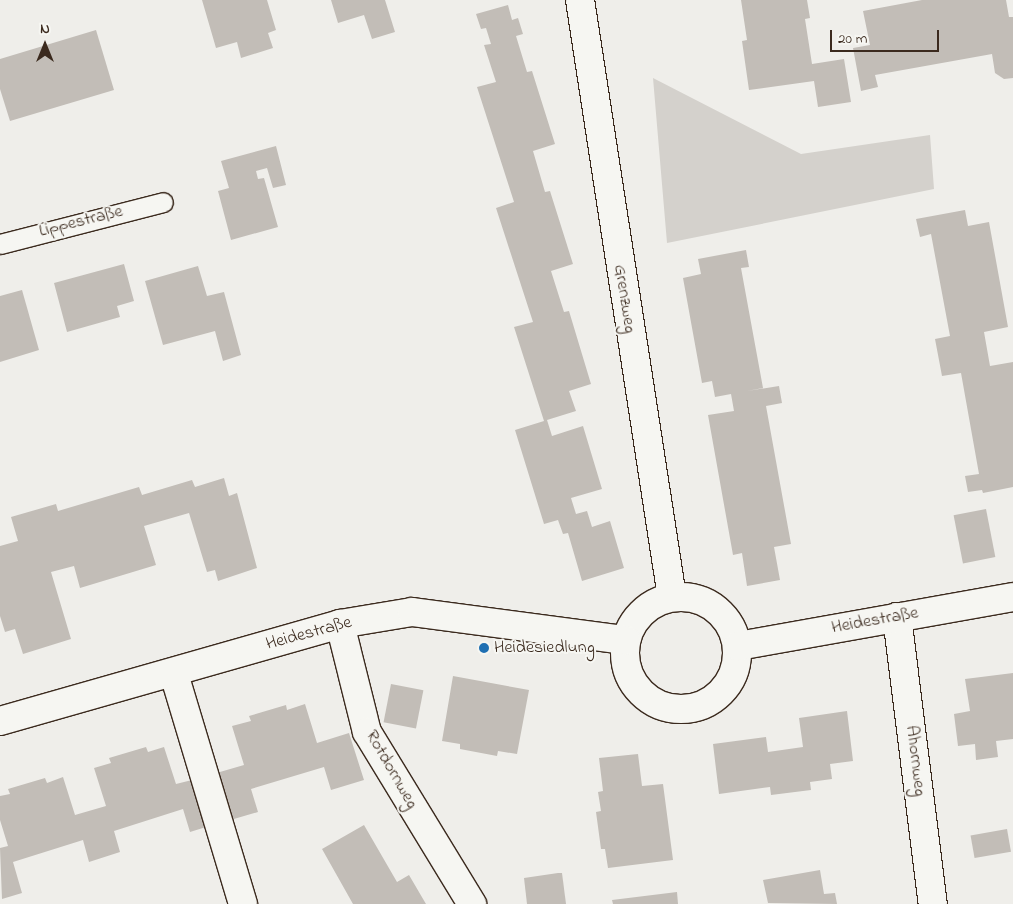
<!DOCTYPE html>
<meta charset="utf-8">
<style>
body{margin:0}
#map{position:relative;width:1013px;height:904px;overflow:hidden;background:#efeeea;font-family:"Indie Flower",sans-serif}
div>[style]{position:absolute}
[style*='--x']{left:calc(var(--x)*1px);top:calc(var(--y)*1px);width:calc(var(--w)*1px);rotate:calc(var(--a)*1deg)}
.green>*{inset:0;background:#d4d1cc}
.building>*{inset:0;background:#c2bdb7;transform-origin:0 0}
.roads{filter:drop-shadow(1px 0 #3b2a1e) drop-shadow(-1px 0 #3b2a1e) drop-shadow(0 1px #3b2a1e) drop-shadow(0 -1px #3b2a1e)}
.service>*{height:19px;margin:-9.5px;padding:0 9.5px;transform-origin:9.5px;border-radius:9.5px;background:#f6f6f2}
.minor>*{height:28px;margin:-14px;padding:0 14px;transform-origin:14px;border-radius:14px;background:#f6f6f2}
.minor>.ring{margin:-14px;padding:0;box-sizing:content-box;background:none;border:28px solid #f6f6f2;border-radius:50%}
.dots>*{width:14px;height:14px;translate:-50% -50%;box-sizing:border-box;border:2px solid #f6f6f2;border-radius:50%}
span{translate:-50% -50%;white-space:nowrap;text-align:center;line-height:1.15;-webkit-text-stroke:4px #f6f6f2;paint-order:stroke}
.street-label{font-size:18px;color:#3b2a1e}
.poi-label{font-size:18px;color:#3b2a1e}
.left{translate:0 -50%;text-align:left}
.north{position:absolute;left:20px;top:20px;width:50px;height:50px;-webkit-text-stroke:4px #f6f6f2;paint-order:stroke;rotate:0deg;font-size:14px;font-weight:700;line-height:20px;text-align:center;color:#3b2a1e}
.north::after{content:'';display:block;margin:auto;width:18px;height:22px;background:#3b2a1e;clip-path:polygon(50% 0,100% 100%,50% 72%,0 100%)}
.scale{position:absolute;left:830px;top:30px;width:109px;height:22px;box-sizing:border-box;border:2px solid #3b2a1e;border-top:0;padding-left:6px;font-size:15px;line-height:18px;white-space:nowrap;color:#3b2a1e;-webkit-text-stroke:4px #f6f6f2;paint-order:stroke}
</style>
<div id="map">
<div class="green">
<i style="clip-path:polygon(653px 78px,801px 154px,930px 135px,934px 189px,667px 243px)"></i>
</div>
<div class="building">
<i style="clip-path:polygon(202px 0,267px 0,276px 30px,268px 33px,273px 48px,241px 58px,237px 42px,216px 48px)"></i>
<i style="clip-path:polygon(331px 0,385px 0,395px 32px,372px 39px,364px 15px,338px 23px)"></i>
<i style="clip-path:polygon(741px 0,807px 0,810px 18px,805px 19px,812px 64px,844px 59px,851px 102px,818px 107px,814px 81px,749px 90px,742px 41px,747px 40px)"></i>
<i style="clip-path:polygon(922px 0,1006px 0,1009px 17px,1013px 17px,1013px 78px,1004px 79px,995px 73px,992px 54px,875px 75px,878px 87px,861px 91px,853px 48px,870px 45px,863px 11px)"></i>
<i style="clip-path:polygon(508px 5px,512px 20px,518px 18px,523px 34px,516px 36px,527px 72px,532px 71px,555px 144px,533px 151px,545px 192px,550px 191px,573px 264px,551px 271px,564px 312px,569px 311px,591px 384px,569px 391px,576px 411px,547px 420px,552px 436px,583px 426px,602px 489px,571px 498px,576px 514px,587px 511px,592px 527px,610px 521px,624px 568px,582px 581px,568px 533px,563px 534px,558px 520px,544px 524px,515px 430px,544px 421px,514px 327px,533px 322px,496px 208px,514px 202px,477px 87px,496px 82px,484px 45px,491px 44px,486px 28px,481px 29px,476px 14px)"></i>
<i style="clip-path:polygon(96px 30px,114px 90px,10px 121px,0 89px,0 59px)"></i>
<i style="clip-path:polygon(276px 146px,286px 185px,273px 188px,267px 168px,256px 171px,258px 179px,264px 178px,278px 227px,231px 240px,218px 191px,229px 188px,221px 161px)"></i>
<i style="clip-path:polygon(965px 210px,968px 226px,989px 222px,1008px 327px,984px 332px,990px 366px,1013px 362px,1013px 487px,983px 493px,982px 490px,968px 492px,965px 476px,979px 474px,961px 373px,942px 376px,935px 339px,950px 336px,931px 234px,920px 237px,916px 219px)"></i>
<i style="clip-path:polygon(746px 250px,749px 267px,741px 268px,763px 388px,747px 391px,779px 386px,782px 403px,766px 406px,791px 544px,774px 547px,780px 580px,747px 586px,742px 553px,733px 555px,708px 415px,734px 411px,731px 394px,715px 397px,712px 381px,702px 383px,683px 278px,701px 274px,698px 259px)"></i>
<i style="clip-path:polygon(124px 264px,134px 301px,117px 306px,120px 317px,67px 332px,54px 283px)"></i>
<i style="clip-path:polygon(198px 266px,207px 296px,224px 292px,241px 355px,223px 361px,215px 331px,163px 345px,145px 281px)"></i>
<i style="clip-path:polygon(22px 290px,39px 350px,0 362px,0 296px)"></i>
<i style="clip-path:polygon(224px 478px,229px 496px,237px 493px,257px 568px,218px 581px,215px 570px,207px 572px,189px 513px,144px 526px,156px 565px,80px 588px,74px 566px,51px 572px,71px 639px,23px 654px,15px 629px,5px 632px,0 616px,0 546px,18px 541px,11px 517px,56px 504px,58px 511px,139px 487px,142px 495px,192px 480px,195px 487px)"></i>
<i style="left:986px;top:509px;width:49px;height:33px;rotate:79deg"></i>
<i style="clip-path:polygon(1013px 673px,1013px 739px,996px 741px,998px 757px,976px 760px,975px 744px,958px 746px,954px 714px,970px 711px,965px 679px)"></i>
<i style="clip-path:polygon(453px 676px,529px 690px,517px 754px,498px 751px,497px 756px,460px 749px,460px 744px,442px 741px)"></i>
<i style="left:391px;top:684px;width:33px;height:39px;rotate:11deg"></i>
<i style="clip-path:polygon(305px 704px,317px 743px,349px 733px,364px 780px,331px 790px,324px 767px,251px 789px,258px 812px,227px 821px,213px 774px,244px 765px,232px 726px,251px 721px,249px 716px,286px 705px,287px 710px)"></i>
<i style="clip-path:polygon(847px 711px,853px 761px,830px 764px,832px 779px,810px 782px,811px 790px,771px 795px,770px 787px,719px 794px,713px 744px,766px 737px,768px 752px,803px 747px,799px 718px)"></i>
<i style="clip-path:polygon(146px 747px,148px 752px,164px 747px,176px 784px,192px 780px,206px 827px,190px 832px,183px 809px,114px 831px,120px 852px,89px 862px,83px 840px,13px 862px,22px 893px,2px 899px,0 848px,8px 846px,0 820px,0 796px,10px 794px,8px 789px,45px 778px,47px 783px,63px 777px,75px 815px,106px 806px,94px 768px,111px 763px,109px 758px)"></i>
<i style="clip-path:polygon(638px 754px,642px 786px,663px 784px,673px 860px,608px 868px,605px 849px,601px 849px,596px 812px,601px 811px,598px 792px,603px 791px,599px 758px)"></i>
<i style="clip-path:polygon(364px 825px,397px 882px,409px 875px,426px 904px,353px 904px,322px 849px)"></i>
<i style="left:1007px;top:829px;width:23px;height:37px;rotate:80deg"></i>
<i style="clip-path:polygon(820px 870px,824px 894px,835px 893px,837px 904px,768px 903px,763px 880px)"></i>
<i style="clip-path:polygon(558px 873px,562px 873px,566px 904px,527px 904px,524px 878px)"></i>
<i style="clip-path:polygon(677px 892px,678px 904px,613px 904px,612px 900px)"></i>
</div>
<div class="roads">
<div class="service">
<i style="--x:0;--y:244;--w:168;--a:-14.4"></i>
</div>
<div class="minor">
<i style="--x:580;--y:0;--w:604;--a:81.24"></i>
<i class="ring" style="left:625px;top:597px;width:84px;height:84px"></i>
<i style="--x:897;--y:617;--w:289;--a:82.9"></i>
<i style="--x:340;--y:624;--w:111;--a:76"></i>
<i style="--x:367;--y:732;--w:202;--a:58.6"></i>
<i style="--x:738;--y:646;--w:279;--a:-10.1"></i>
<i style="--x:174;--y:674;--w:240;--a:73.3"></i>
<i style="--x:0;--y:721;--w:354;--a:-15.9"></i>
<i style="--x:340;--y:624;--w:73;--a:-9.5"></i>
<i style="--x:412;--y:612;--w:216;--a:7.5"></i>
</div>
</div>
<div class="dots">
<i style="left:484px;top:648px;background:#1f6fb2"></i>
</div>
<div class="street-label">
<span style="left:81px;top:222px;rotate:-14deg">Lippestraße</span>
<span style="left:624px;top:299px;rotate:81deg">Grenzweg</span>
<span style="left:875px;top:621px;rotate:-10deg">Heidestraße</span>
<span style="left:309px;top:634px;rotate:-15deg">Heidestraße</span>
<span style="left:915px;top:761px;rotate:83deg">Ahornweg</span>
<span style="left:391px;top:770px;rotate:60deg">Rotdornweg</span>
</div>
<div class="poi-label">
<span class="left" style="left:494px;top:648px">Heidesiedlung</span>
</div>
<div class="north">N</div>
<div class="scale">20 m</div>
</div>
